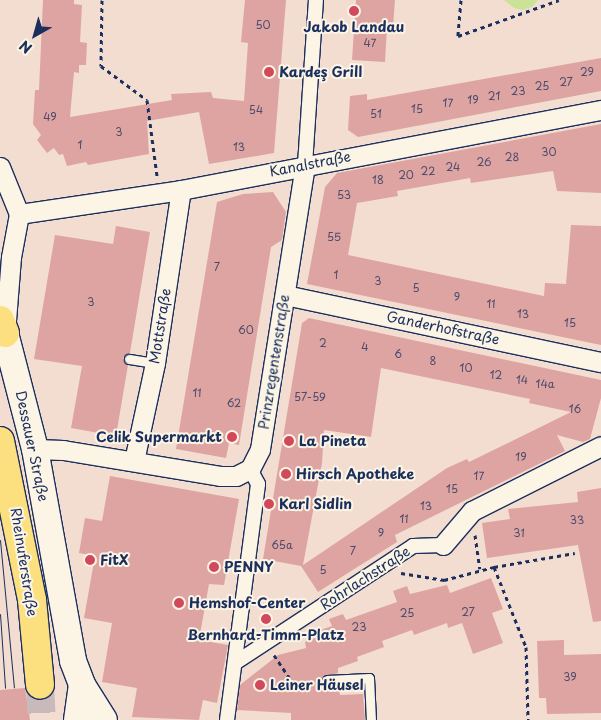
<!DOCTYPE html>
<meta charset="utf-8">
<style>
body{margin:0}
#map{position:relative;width:601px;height:720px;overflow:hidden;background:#f3ddd1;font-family:"Playpen Sans",sans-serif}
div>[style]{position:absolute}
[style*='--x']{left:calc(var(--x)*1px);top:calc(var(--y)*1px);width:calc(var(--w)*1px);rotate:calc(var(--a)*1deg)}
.green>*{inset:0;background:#cbe399}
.building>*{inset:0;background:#dea4a1}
.primary-tunnel>*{height:28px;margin-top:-14px;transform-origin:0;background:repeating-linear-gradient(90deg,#c8baba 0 28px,transparent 0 42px)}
.path>*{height:3px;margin-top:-1.5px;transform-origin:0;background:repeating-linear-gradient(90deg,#1b2f5e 0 4px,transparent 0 8px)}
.roads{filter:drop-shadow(1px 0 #1b2f5e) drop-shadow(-1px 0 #1b2f5e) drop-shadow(0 1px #1b2f5e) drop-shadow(0 -1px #1b2f5e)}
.service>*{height:9px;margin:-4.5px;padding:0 4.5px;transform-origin:4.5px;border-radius:4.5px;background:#fcf5e5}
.pedestrian>*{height:14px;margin:-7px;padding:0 7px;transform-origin:7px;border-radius:7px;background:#fcf5e5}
.minor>*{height:19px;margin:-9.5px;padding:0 9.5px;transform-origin:9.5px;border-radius:9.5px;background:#fcf5e5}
.secondary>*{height:26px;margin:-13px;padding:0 13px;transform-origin:13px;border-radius:13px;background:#fcf5e5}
.primary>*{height:28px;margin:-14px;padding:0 14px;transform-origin:14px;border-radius:14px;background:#fce080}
.tram>*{height:1px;margin:-0.5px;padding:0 0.5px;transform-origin:0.5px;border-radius:0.5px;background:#1b2f5e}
.dots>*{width:14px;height:14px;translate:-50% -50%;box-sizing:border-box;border:2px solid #fcf5e5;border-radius:50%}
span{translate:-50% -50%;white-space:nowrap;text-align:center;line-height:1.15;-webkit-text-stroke:4px #fcf5e5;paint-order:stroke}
.number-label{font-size:11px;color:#4c4c6f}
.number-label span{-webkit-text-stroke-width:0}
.poi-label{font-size:14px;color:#1b2f5e;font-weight:700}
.left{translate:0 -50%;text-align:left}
.right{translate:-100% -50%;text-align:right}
.street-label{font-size:14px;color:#1b2f5e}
.north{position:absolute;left:10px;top:10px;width:50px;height:50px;-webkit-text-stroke:4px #fcf5e5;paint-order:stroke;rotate:218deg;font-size:14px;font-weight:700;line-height:20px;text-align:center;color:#1b2f5e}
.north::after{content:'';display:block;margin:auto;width:18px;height:22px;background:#1b2f5e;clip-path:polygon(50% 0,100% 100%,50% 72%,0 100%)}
</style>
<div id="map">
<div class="green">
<i style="clip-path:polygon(504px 0,538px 0,532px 7px,522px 10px,514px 8px)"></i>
</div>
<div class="building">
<i style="clip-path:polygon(43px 0,74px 0,74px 4px,82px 5px,80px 42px,87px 43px,86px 65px,79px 65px,79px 73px,74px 72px,70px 117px,172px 100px,171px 94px,211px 92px,213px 98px,244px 101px,248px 43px,241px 42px,245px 0,286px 0,274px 153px,209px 164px,199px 112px,147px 121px,149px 154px,88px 165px,86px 162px,67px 166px,63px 154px,59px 155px,54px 148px,47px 153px,37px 140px,41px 135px,33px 124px,35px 90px,39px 90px)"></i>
<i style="clip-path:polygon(356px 0,395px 0,393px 27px,387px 27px,385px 62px,352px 60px)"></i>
<i style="clip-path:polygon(601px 58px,601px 91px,358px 137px,348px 130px,350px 96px,367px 94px,367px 100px)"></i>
<i style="clip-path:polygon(601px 124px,601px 193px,557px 191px,553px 171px,471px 183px,470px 178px,397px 191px,398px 196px,357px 203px,348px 255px,544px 296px,545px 283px,566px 284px,571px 225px,601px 226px,601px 345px,307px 284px,325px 187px,337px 173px)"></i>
<i style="clip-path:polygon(273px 192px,286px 212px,282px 240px,271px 247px,239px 445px,229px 443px,226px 458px,176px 449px,217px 202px,243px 194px)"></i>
<i style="clip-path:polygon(116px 226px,150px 232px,130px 353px,123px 358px,128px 365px,116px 436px,71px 428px,82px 366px,34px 359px,55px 235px,113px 244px)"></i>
<i style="clip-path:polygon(evenodd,309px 318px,601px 380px,601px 398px,590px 439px,583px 442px,557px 435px,565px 451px,395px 535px,397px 542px,318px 592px,301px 566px,263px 559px,302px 323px,309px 318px,381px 368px,530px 399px,529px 403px,571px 412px,469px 462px,467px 459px,447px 468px,303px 565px,322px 463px,324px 430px,371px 437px,381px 368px)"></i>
<i style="clip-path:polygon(110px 476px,239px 499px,224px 585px,209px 584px,199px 640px,228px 645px,217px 703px,203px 700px,199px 720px,132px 717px,137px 688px,102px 682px,112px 623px,84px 618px,95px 556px,79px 553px,85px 518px,102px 521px)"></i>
<i style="clip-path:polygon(601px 488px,601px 621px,593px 622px,578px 545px,487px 558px,482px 523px,510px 519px,508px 509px,578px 502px,577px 492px)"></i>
<i style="clip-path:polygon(491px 578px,503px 609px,492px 613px,503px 643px,473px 654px,462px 623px,448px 628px,447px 623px,414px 635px,412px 630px,382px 641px,384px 647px,357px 657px,358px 661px,338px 668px,338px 673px,322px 677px,325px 686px,339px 686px,340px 695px,363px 694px,365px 720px,291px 720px,291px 713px,237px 710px,240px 685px,278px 655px,306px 648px,305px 642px,317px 637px,315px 632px,332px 626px,329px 619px,343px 614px,346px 620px,397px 602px,393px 591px,407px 586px,410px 594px,447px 585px,450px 593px)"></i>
<i style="clip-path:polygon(564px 640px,564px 655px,601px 654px,601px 713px,547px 714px,546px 698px,539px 698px,537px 641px)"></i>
<i style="clip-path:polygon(25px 688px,30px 720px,0 720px,0 690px)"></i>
</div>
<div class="primary-tunnel">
<i style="--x:40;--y:685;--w:35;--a:87"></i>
</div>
<div class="path">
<i style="--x:102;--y:0;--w:66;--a:90.9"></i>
<i style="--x:101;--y:66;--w:57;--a:36.5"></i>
<i style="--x:147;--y:100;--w:77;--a:82.5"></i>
<i style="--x:461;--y:0;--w:36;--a:95"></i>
<i style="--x:458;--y:36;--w:107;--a:-19.6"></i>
<i style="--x:475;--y:535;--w:34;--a:82"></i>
<i style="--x:494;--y:567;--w:82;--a:-9.8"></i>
<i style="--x:401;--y:573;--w:44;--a:9.2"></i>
<i style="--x:444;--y:580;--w:52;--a:-14.6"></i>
<i style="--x:494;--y:567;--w:86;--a:68.2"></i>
<i style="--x:526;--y:647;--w:73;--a:88.4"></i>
<i style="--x:274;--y:655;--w:27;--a:56"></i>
</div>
<div class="roads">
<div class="service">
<i style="--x:129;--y:359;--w:26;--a:9"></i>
<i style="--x:327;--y:680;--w:42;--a:-2.7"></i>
<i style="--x:369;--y:678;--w:42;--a:87.3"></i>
</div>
<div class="pedestrian">
<i style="--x:305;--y:165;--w:165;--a:-86.2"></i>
<i style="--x:235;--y:663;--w:213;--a:-33.3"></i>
<i style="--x:413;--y:546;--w:30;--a:-2"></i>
<i style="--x:227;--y:720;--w:238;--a:-82.5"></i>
<i style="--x:258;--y:484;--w:17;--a:-118"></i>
</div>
<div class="minor">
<i style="--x:0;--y:167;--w:51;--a:68"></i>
<i style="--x:19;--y:214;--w:44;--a:100.5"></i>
<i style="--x:11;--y:257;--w:76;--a:94.5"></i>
<i style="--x:19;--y:214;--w:164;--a:-8.4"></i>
<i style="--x:181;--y:190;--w:428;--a:-10.8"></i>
<i style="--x:285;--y:295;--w:323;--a:12"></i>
<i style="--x:35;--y:449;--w:28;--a:2"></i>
<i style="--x:63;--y:450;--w:159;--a:9.4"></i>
<i style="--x:220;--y:476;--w:16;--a:0"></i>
<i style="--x:236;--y:476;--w:16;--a:-27"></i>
<i style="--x:250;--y:469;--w:22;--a:-63"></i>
<i style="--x:260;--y:449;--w:288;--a:-81"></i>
<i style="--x:134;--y:461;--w:100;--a:-77.9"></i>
<i style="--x:155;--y:363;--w:175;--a:-81.5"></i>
<i style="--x:443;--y:545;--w:45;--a:-49.5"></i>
<i style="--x:472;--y:511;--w:144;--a:-26.7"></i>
</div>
<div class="secondary">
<i style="--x:5;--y:333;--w:120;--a:75.5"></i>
<i style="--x:35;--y:449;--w:215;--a:79.8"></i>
<i style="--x:73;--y:661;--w:26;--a:69"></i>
<i style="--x:82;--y:685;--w:41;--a:57.8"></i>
<i style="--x:77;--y:720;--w:35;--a:-82"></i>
</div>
<div class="primary">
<i style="--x:0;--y:320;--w:14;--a:69"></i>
<i style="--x:0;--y:441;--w:162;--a:78.6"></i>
<i style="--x:32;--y:600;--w:85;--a:84.6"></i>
</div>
</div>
<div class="tram">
<i style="--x:0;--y:540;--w:148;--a:84.6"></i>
<i style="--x:0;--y:614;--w:74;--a:86.1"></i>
</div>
<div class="dots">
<i style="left:354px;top:11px;background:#d1495b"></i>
<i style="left:269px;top:72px;background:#d1495b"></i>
<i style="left:232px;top:437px;background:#d1495b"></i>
<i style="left:289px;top:441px;background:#d1495b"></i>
<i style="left:286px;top:474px;background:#d1495b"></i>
<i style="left:269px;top:504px;background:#d1495b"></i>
<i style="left:90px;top:560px;background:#d1495b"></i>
<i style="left:214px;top:567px;background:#d1495b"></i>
<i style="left:179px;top:603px;background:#d1495b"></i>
<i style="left:266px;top:619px;background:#d1495b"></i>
<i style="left:260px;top:685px;background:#d1495b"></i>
</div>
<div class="number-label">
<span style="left:263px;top:25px">50</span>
<span style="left:370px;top:43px">47</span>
<span style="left:587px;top:72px">29</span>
<span style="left:566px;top:82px">27</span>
<span style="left:542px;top:86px">25</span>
<span style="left:518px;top:91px">23</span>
<span style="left:494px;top:96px">21</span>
<span style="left:473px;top:100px">19</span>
<span style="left:448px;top:103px">17</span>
<span style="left:417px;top:109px">15</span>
<span style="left:256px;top:110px">54</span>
<span style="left:376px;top:114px">51</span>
<span style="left:50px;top:117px">49</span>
<span style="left:119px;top:132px">3</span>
<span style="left:80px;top:145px">1</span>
<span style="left:239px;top:147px">13</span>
<span style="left:549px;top:152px">30</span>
<span style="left:512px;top:157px">28</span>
<span style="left:484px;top:162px">26</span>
<span style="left:453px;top:167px">24</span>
<span style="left:428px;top:171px">22</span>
<span style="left:406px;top:175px">20</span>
<span style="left:378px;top:180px">18</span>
<span style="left:344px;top:195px">53</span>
<span style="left:334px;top:237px">55</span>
<span style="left:217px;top:267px">7</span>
<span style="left:336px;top:275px">1</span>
<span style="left:378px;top:281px">3</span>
<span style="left:416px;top:288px">5</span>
<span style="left:457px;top:297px">9</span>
<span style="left:91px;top:302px">3</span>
<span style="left:491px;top:304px">11</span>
<span style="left:523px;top:314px">13</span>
<span style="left:570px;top:323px">15</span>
<span style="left:246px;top:330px">60</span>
<span style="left:323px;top:343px">2</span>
<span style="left:365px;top:347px">4</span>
<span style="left:398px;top:354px">6</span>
<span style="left:433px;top:361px">8</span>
<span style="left:466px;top:368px">10</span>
<span style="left:496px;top:375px">12</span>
<span style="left:522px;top:380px">14</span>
<span style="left:545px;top:384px">14a</span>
<span style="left:197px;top:393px">11</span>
<span style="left:310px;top:397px">57-59</span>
<span style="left:234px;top:403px">62</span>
<span style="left:575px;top:409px">16</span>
<span style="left:521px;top:457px">19</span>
<span style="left:479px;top:476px">17</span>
<span style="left:452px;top:489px">15</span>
<span style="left:426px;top:506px">13</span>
<span style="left:404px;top:519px">11</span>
<span style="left:577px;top:520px">33</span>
<span style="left:381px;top:533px">9</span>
<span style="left:519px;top:533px">31</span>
<span style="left:282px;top:545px">65a</span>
<span style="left:353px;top:551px">7</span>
<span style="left:323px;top:570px">5</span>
<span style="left:468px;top:612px">27</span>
<span style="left:407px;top:613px">25</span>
<span style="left:359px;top:627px">23</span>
<span style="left:570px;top:677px">39</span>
</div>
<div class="poi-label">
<span style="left:354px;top:27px">Jakob Landau</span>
<span class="left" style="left:279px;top:72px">Kardeş Grill</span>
<span class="right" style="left:222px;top:437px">Celik Supermarkt</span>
<span class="left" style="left:299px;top:441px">La Pineta</span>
<span class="left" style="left:296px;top:474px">Hirsch Apotheke</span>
<span class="left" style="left:279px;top:504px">Karl Sidlin</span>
<span class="left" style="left:100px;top:560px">FitX</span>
<span class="left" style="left:224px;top:567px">PENNY</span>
<span class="left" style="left:189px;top:603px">Hemshof-Center</span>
<span style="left:266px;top:635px">Bernhard-Timm-Platz</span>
<span class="left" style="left:270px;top:685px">Leiner Häusel</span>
</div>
<div class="street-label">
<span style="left:310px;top:164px;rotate:-11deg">Kanalstraße</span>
<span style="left:160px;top:326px;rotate:-81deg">Mottstraße</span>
<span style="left:443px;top:328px;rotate:12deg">Ganderhofstraße</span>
<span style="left:274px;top:362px;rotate:-81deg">Prinzregentenstraße</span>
<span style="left:32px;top:446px;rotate:78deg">Dessauer Straße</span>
<span style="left:24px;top:562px;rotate:81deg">Rheinuferstraße</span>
<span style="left:365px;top:578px;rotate:-33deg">Rohrlachstraße</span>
</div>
<div class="north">N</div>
</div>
